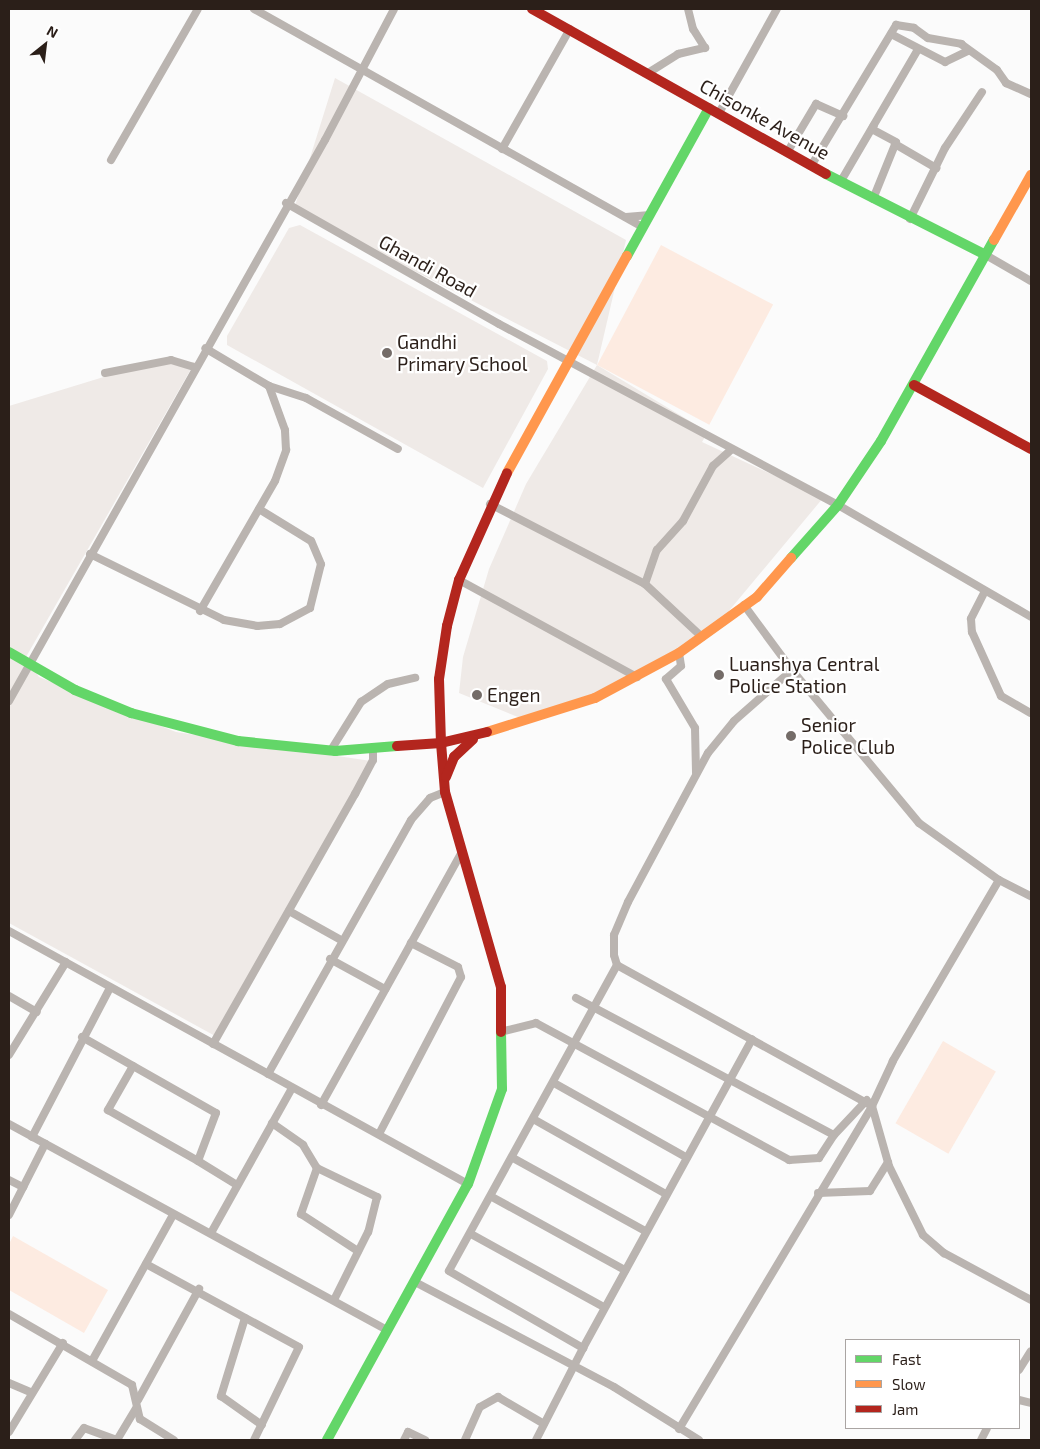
<!DOCTYPE html>
<style>
body{margin:0}
#map{position:relative;width:1040px;height:1449px;overflow:hidden;background:#fbfbfb;font-family:"Exo 2",sans-serif}
div>[style]{position:absolute}
[style*='--x']{left:calc(var(--x)*1px);top:calc(var(--y)*1px);width:calc(var(--w)*1px);rotate:calc(var(--a)*1deg)}
.built>*{inset:0;background:#efeae7}
.green>*{inset:0;background:#fdebe1;transform-origin:0 0}
.street>*{height:8px;margin:-4px;padding:0 4px;transform-origin:4px;border-radius:4px;background:#bab4b0}
.fast>*{height:10px;margin:-5px;padding:0 5px;transform-origin:5px;border-radius:5px;background:#63d668}
.slow>*{height:10px;margin:-5px;padding:0 5px;transform-origin:5px;border-radius:5px;background:#ff974d}
.jam>*{height:10px;margin:-5px;padding:0 5px;transform-origin:5px;border-radius:5px;background:#b3261e}
.dots>*{width:14px;height:14px;translate:-50% -50%;box-sizing:border-box;border:2px solid #fff;border-radius:50%}
span{translate:-50% -50%;white-space:nowrap;text-align:center;line-height:1.15;-webkit-text-stroke:4.5px #fff;paint-order:stroke}
.street-label{font-size:19px;color:#2b1f19}
.poi-label{font-size:19px;color:#2b1f19}
.left{translate:0 -50%;text-align:left}
.frame{position:absolute;inset:0;border:10px solid #2b1f19;pointer-events:none}
.legend{position:absolute;left:845px;top:1339px;width:175px;height:90px;box-sizing:border-box;background:#fff;border:1px solid #aaa5a3;margin:0;padding:6px 9px;list-style:none;font-size:15px;color:#2b1f19}
.legend li{display:flex;align-items:center;gap:10px;height:25px}
.legend b{width:25px;border:1px solid #aaa5a3}
.north{position:absolute;left:20px;top:20px;width:50px;height:50px;-webkit-text-stroke:4px #fff;paint-order:stroke;rotate:29deg;font-size:14px;font-weight:700;line-height:20px;text-align:center;color:#2b1f19}
.north::after{content:'';display:block;margin:auto;width:18px;height:22px;background:#2b1f19;clip-path:polygon(50% 0,100% 100%,50% 72%,0 100%)}
</style>
<div id="map">
<div class="built">
<i style="clip-path:polygon(335px 78px,626px 240px,597px 365px,708px 432px,702px 442px,823px 498px,708px 636px,613px 688px,528px 721px,459px 693px,463px 657px,489px 569px,526px 484px,597px 365px,294px 209px)"></i>
<i style="clip-path:polygon(300px 225px,547px 361px,548px 369px,483px 488px,227px 345px,227px 336px,289px 228px)"></i>
<i style="clip-path:polygon(195px 362px,26px 657px,39px 677px,176px 732px,371px 761px,217px 1037px,9px 923px,9px 406px,146px 364px)"></i>
</div>
<div class="green">
<i style="left:661px;top:245px;width:127px;height:136px;rotate:28deg"></i>
<i style="left:943px;top:1041px;width:61px;height:95px;rotate:30deg"></i>
<i style="clip-path:polygon(13px 1236px,108px 1290px,84px 1333px,9px 1290px,9px 1244px)"></i>
</div>
<div class="street">
<i style="--x:254;--y:9;--w:446;--a:29.3"></i>
<i style="--x:891;--y:34;--w:61;--a:27.4"></i>
<i style="--x:945;--y:62;--w:25;--a:-26"></i>
<i style="--x:648;--y:73;--w:36;--a:-32"></i>
<i style="--x:678;--y:54;--w:28;--a:-13"></i>
<i style="--x:705;--y:48;--w:22;--a:-122"></i>
<i style="--x:693;--y:29;--w:21;--a:-104"></i>
<i style="--x:719;--y:113;--w:119;--a:-60.9"></i>
<i style="--x:895;--y:144;--w:48;--a:30.3"></i>
<i style="--x:502;--y:149;--w:138;--a:-60.5"></i>
<i style="--x:788;--y:151;--w:55;--a:-59.2"></i>
<i style="--x:816;--y:104;--w:30;--a:24"></i>
<i style="--x:111;--y:160;--w:174;--a:-60.1"></i>
<i style="--x:811;--y:166;--w:165;--a:-58.9"></i>
<i style="--x:896;--y:25;--w:18;--a:9"></i>
<i style="--x:914;--y:28;--w:17;--a:36"></i>
<i style="--x:928;--y:38;--w:34;--a:10"></i>
<i style="--x:961;--y:44;--w:44;--a:35.8"></i>
<i style="--x:997;--y:70;--w:16;--a:55"></i>
<i style="--x:1006;--y:83;--w:27;--a:24"></i>
<i style="--x:841;--y:181;--w:153;--a:-59.7"></i>
<i style="--x:873;--y:199;--w:61;--a:-68"></i>
<i style="--x:896;--y:142;--w:27;--a:-152"></i>
<i style="--x:872;--y:129;--w:4;--a:-63"></i>
<i style="--x:286;--y:203;--w:245;--a:29.6"></i>
<i style="--x:499;--y:324;--w:384;--a:28.1"></i>
<i style="--x:838;--y:505;--w:223;--a:30.1"></i>
<i style="--x:626;--y:217;--w:24;--a:-5"></i>
<i style="--x:910;--y:219;--w:79;--a:-63.8"></i>
<i style="--x:945;--y:148;--w:67;--a:-56.5"></i>
<i style="--x:984;--y:254;--w:54;--a:29.9"></i>
<i style="--x:105;--y:373;--w:67;--a:-11.1"></i>
<i style="--x:171;--y:360;--w:24;--a:17"></i>
<i style="--x:269;--y:386;--w:39;--a:18"></i>
<i style="--x:306;--y:398;--w:105;--a:29"></i>
<i style="--x:490;--y:504;--w:174;--a:27.3"></i>
<i style="--x:645;--y:584;--w:78;--a:42.9"></i>
<i style="--x:90;--y:554;--w:149;--a:26.2"></i>
<i style="--x:224;--y:620;--w:34;--a:10"></i>
<i style="--x:257;--y:626;--w:23;--a:-5"></i>
<i style="--x:280;--y:624;--w:34;--a:-28"></i>
<i style="--x:310;--y:608;--w:45;--a:-76"></i>
<i style="--x:321;--y:564;--w:25;--a:-113"></i>
<i style="--x:311;--y:541;--w:61;--a:-148.4"></i>
<i style="--x:459;--y:580;--w:203;--a:28.6"></i>
<i style="--x:645;--y:584;--w:36;--a:-71"></i>
<i style="--x:657;--y:550;--w:39;--a:-48"></i>
<i style="--x:683;--y:521;--w:63;--a:-61.4"></i>
<i style="--x:713;--y:466;--w:24;--a:-42"></i>
<i style="--x:985;--y:591;--w:31;--a:117"></i>
<i style="--x:971;--y:619;--w:13;--a:86"></i>
<i style="--x:972;--y:632;--w:70;--a:65.6"></i>
<i style="--x:1001;--y:696;--w:34;--a:30"></i>
<i style="--x:744;--y:605;--w:81;--a:53.6"></i>
<i style="--x:792;--y:670;--w:199;--a:50.3"></i>
<i style="--x:919;--y:823;--w:98;--a:35.5"></i>
<i style="--x:999;--y:880;--w:36;--a:27"></i>
<i style="--x:200;--y:611;--w:150;--a:-60"></i>
<i style="--x:275;--y:481;--w:33;--a:-70"></i>
<i style="--x:286;--y:450;--w:20;--a:-93"></i>
<i style="--x:285;--y:430;--w:47;--a:-110"></i>
<i style="--x:269;--y:386;--w:74;--a:-149.3"></i>
<i style="--x:679;--y:653;--w:13;--a:81"></i>
<i style="--x:681;--y:666;--w:20;--a:139"></i>
<i style="--x:666;--y:679;--w:57;--a:59.4"></i>
<i style="--x:695;--y:728;--w:45;--a:88.7"></i>
<i style="--x:9;--y:701;--w:644;--a:-60.61"></i>
<i style="--x:325;--y:140;--w:148;--a:-62.2"></i>
<i style="--x:331;--y:750;--w:57;--a:-58"></i>
<i style="--x:361;--y:702;--w:32;--a:-34"></i>
<i style="--x:388;--y:684;--w:28;--a:-13"></i>
<i style="--x:999;--y:880;--w:210;--a:120.4"></i>
<i style="--x:893;--y:1061;--w:50;--a:115"></i>
<i style="--x:872;--y:1106;--w:62;--a:74.2"></i>
<i style="--x:889;--y:1166;--w:77;--a:63.8"></i>
<i style="--x:923;--y:1235;--w:28;--a:41"></i>
<i style="--x:944;--y:1253;--w:99;--a:28.4"></i>
<i style="--x:289;--y:911;--w:60;--a:29.1"></i>
<i style="--x:9;--y:931;--w:524;--a:28.86"></i>
<i style="--x:330;--y:959;--w:63;--a:28.6"></i>
<i style="--x:617;--y:965;--w:349;--a:118.8"></i>
<i style="--x:449;--y:1271;--w:155;--a:29.9"></i>
<i style="--x:583;--y:1348;--w:352;--a:-61.3"></i>
<i style="--x:9;--y:996;--w:32;--a:30"></i>
<i style="--x:576;--y:998;--w:292;--a:28"></i>
<i style="--x:834;--y:1135;--w:48;--a:-46.7"></i>
<i style="--x:504;--y:1031;--w:33;--a:-14"></i>
<i style="--x:536;--y:1023;--w:288;--a:28.4"></i>
<i style="--x:789;--y:1160;--w:30;--a:-4"></i>
<i style="--x:819;--y:1158;--w:27;--a:-57"></i>
<i style="--x:82;--y:1037;--w:154;--a:29.6"></i>
<i style="--x:216;--y:1113;--w:51;--a:110.6"></i>
<i style="--x:198;--y:1161;--w:46;--a:31.6"></i>
<i style="--x:213;--y:1044;--w:288;--a:-60.4"></i>
<i style="--x:355;--y:794;--w:38;--a:-62"></i>
<i style="--x:373;--y:760;--w:11;--a:-90"></i>
<i style="--x:9;--y:1055;--w:109;--a:-58.5"></i>
<i style="--x:133;--y:1066;--w:51;--a:119.6"></i>
<i style="--x:108;--y:1110;--w:103;--a:29.5"></i>
<i style="--x:268;--y:1074;--w:291;--a:-60.6"></i>
<i style="--x:411;--y:820;--w:29;--a:-49"></i>
<i style="--x:430;--y:798;--w:16;--a:-22"></i>
<i style="--x:554;--y:1083;--w:151;--a:29.3"></i>
<i style="--x:321;--y:1105;--w:288;--a:-60.9"></i>
<i style="--x:535;--y:1120;--w:148;--a:29.5"></i>
<i style="--x:272;--y:1123;--w:38;--a:35"></i>
<i style="--x:303;--y:1145;--w:27;--a:59"></i>
<i style="--x:317;--y:1168;--w:67;--a:25.8"></i>
<i style="--x:377;--y:1197;--w:36;--a:104"></i>
<i style="--x:368;--y:1232;--w:76;--a:116.6"></i>
<i style="--x:9;--y:1124;--w:430;--a:28.6"></i>
<i style="--x:379;--y:1134;--w:177;--a:-62.4"></i>
<i style="--x:461;--y:977;--w:10;--a:-107"></i>
<i style="--x:458;--y:967;--w:53;--a:-152.9"></i>
<i style="--x:32;--y:1137;--w:168;--a:-62.4"></i>
<i style="--x:513;--y:1158;--w:151;--a:28.9"></i>
<i style="--x:317;--y:1168;--w:49;--a:109.2"></i>
<i style="--x:301;--y:1214;--w:68;--a:33"></i>
<i style="--x:9;--y:1180;--w:16;--a:27"></i>
<i style="--x:818;--y:1193;--w:52;--a:-2.2"></i>
<i style="--x:870;--y:1191;--w:34;--a:-58"></i>
<i style="--x:492;--y:1197;--w:152;--a:28.8"></i>
<i style="--x:9;--y:1215;--w:80;--a:-63.1"></i>
<i style="--x:211;--y:1233;--w:166;--a:-60.8"></i>
<i style="--x:471;--y:1234;--w:152;--a:28.8"></i>
<i style="--x:146;--y:1264;--w:174;--a:28.5"></i>
<i style="--x:299;--y:1347;--w:103;--a:115.8"></i>
<i style="--x:415;--y:1282;--w:225;--a:27.8"></i>
<i style="--x:614;--y:1387;--w:100;--a:31.9"></i>
<i style="--x:9;--y:1314;--w:142;--a:30"></i>
<i style="--x:132;--y:1385;--w:35;--a:77"></i>
<i style="--x:140;--y:1419;--w:40;--a:32"></i>
<i style="--x:245;--y:1318;--w:82;--a:107.1"></i>
<i style="--x:221;--y:1396;--w:50;--a:35.3"></i>
<i style="--x:92;--y:1361;--w:167;--a:-61"></i>
<i style="--x:1019;--y:1370;--w:22;--a:-58"></i>
<i style="--x:9;--y:1383;--w:23;--a:23"></i>
<i style="--x:138;--y:1400;--w:127;--a:-61.2"></i>
<i style="--x:1019;--y:1400;--w:12;--a:14"></i>
<i style="--x:679;--y:1429;--w:376;--a:-59.1"></i>
<i style="--x:872;--y:1106;--w:291;--a:-151.1"></i>
<i style="--x:617;--y:965;--w:10;--a:-107"></i>
<i style="--x:614;--y:955;--w:20;--a:-90"></i>
<i style="--x:614;--y:935;--w:36;--a:-67"></i>
<i style="--x:628;--y:902;--w:169;--a:-61.8"></i>
<i style="--x:708;--y:753;--w:41;--a:-50.9"></i>
<i style="--x:734;--y:721;--w:77;--a:-41.3"></i>
<i style="--x:9;--y:1432;--w:104;--a:-58.8"></i>
<i style="--x:75;--y:1440;--w:15;--a:-53"></i>
<i style="--x:84;--y:1428;--w:35;--a:20"></i>
<i style="--x:117;--y:1440;--w:37;--a:-59"></i>
<i style="--x:404;--y:1440;--w:9;--a:-63"></i>
<i style="--x:408;--y:1432;--w:19;--a:25"></i>
<i style="--x:465;--y:1440;--w:36;--a:-66"></i>
<i style="--x:480;--y:1407;--w:21;--a:-29"></i>
<i style="--x:498;--y:1397;--w:53;--a:30.4"></i>
<i style="--x:536;--y:1440;--w:103;--a:-62.9"></i>
<i style="--x:981;--y:1440;--w:13;--a:-63"></i>
</div>
<div class="fast">
<i style="--x:826;--y:174;--w:177;--a:26.9"></i>
<i style="--x:627;--y:256;--w:169;--a:-61"></i>
<i style="--x:791;--y:558;--w:71;--a:-48.4"></i>
<i style="--x:838;--y:505;--w:77;--a:-56.1"></i>
<i style="--x:881;--y:441;--w:231;--a:-60.7"></i>
<i style="--x:9;--y:652;--w:76;--a:29.9"></i>
<i style="--x:75;--y:690;--w:61;--a:22.3"></i>
<i style="--x:131;--y:713;--w:111;--a:14.7"></i>
<i style="--x:238;--y:741;--w:98;--a:5.9"></i>
<i style="--x:335;--y:751;--w:62;--a:-4.6"></i>
<i style="--x:327;--y:1440;--w:292;--a:-61.2"></i>
<i style="--x:468;--y:1184;--w:101;--a:-70.3"></i>
<i style="--x:502;--y:1089;--w:57;--a:-91"></i>
</div>
<div class="slow">
<i style="--x:994;--y:240;--w:75;--a:-60.4"></i>
<i style="--x:507;--y:473;--w:248;--a:-61.1"></i>
<i style="--x:487;--y:732;--w:113;--a:-17.5"></i>
<i style="--x:595;--y:698;--w:95;--a:-28.2"></i>
<i style="--x:679;--y:653;--w:96;--a:-35.7"></i>
<i style="--x:757;--y:597;--w:52;--a:-48.9"></i>
</div>
<div class="jam">
<i style="--x:532;--y:9;--w:337;--a:29.3"></i>
<i style="--x:914;--y:385;--w:133;--a:28.7"></i>
<i style="--x:487;--y:732;--w:47;--a:166.6"></i>
<i style="--x:441;--y:743;--w:49;--a:85.3"></i>
<i style="--x:445;--y:792;--w:203;--a:74"></i>
<i style="--x:501;--y:987;--w:45;--a:90"></i>
<i style="--x:397;--y:746;--w:44;--a:-3.9"></i>
<i style="--x:441;--y:743;--w:64;--a:-91.8"></i>
<i style="--x:439;--y:679;--w:54;--a:-81.4"></i>
<i style="--x:447;--y:626;--w:48;--a:-75.4"></i>
<i style="--x:459;--y:580;--w:117;--a:-65.8"></i>
<i style="--x:446;--y:777;--w:22;--a:-68"></i>
<i style="--x:454;--y:757;--w:26;--a:-43"></i>
</div>
<div class="dots">
<i style="left:387px;top:353px;background:#746c68"></i>
<i style="left:719px;top:675px;background:#746c68"></i>
<i style="left:477px;top:695px;background:#746c68"></i>
<i style="left:791px;top:736px;background:#746c68"></i>
</div>
<div class="street-label">
<span style="left:765px;top:119px;rotate:29deg">Chisonke Avenue</span>
<span style="left:428px;top:266px;rotate:29deg">Ghandi Road</span>
</div>
<div class="poi-label">
<span class="left" style="left:397px;top:353px">Gandhi<br>Primary School</span>
<span class="left" style="left:729px;top:675px">Luanshya Central<br>Police Station</span>
<span class="left" style="left:487px;top:695px">Engen</span>
<span class="left" style="left:801px;top:736px">Senior<br>Police Club</span>
</div>
<div class="frame"></div>
<ul class="legend">
<li><b style="height:6px;background:#63d668"></b>Fast</li>
<li><b style="height:6px;background:#ff974d"></b>Slow</li>
<li><b style="height:6px;background:#b3261e"></b>Jam</li>
</ul>
<div class="north">N</div>
</div>
